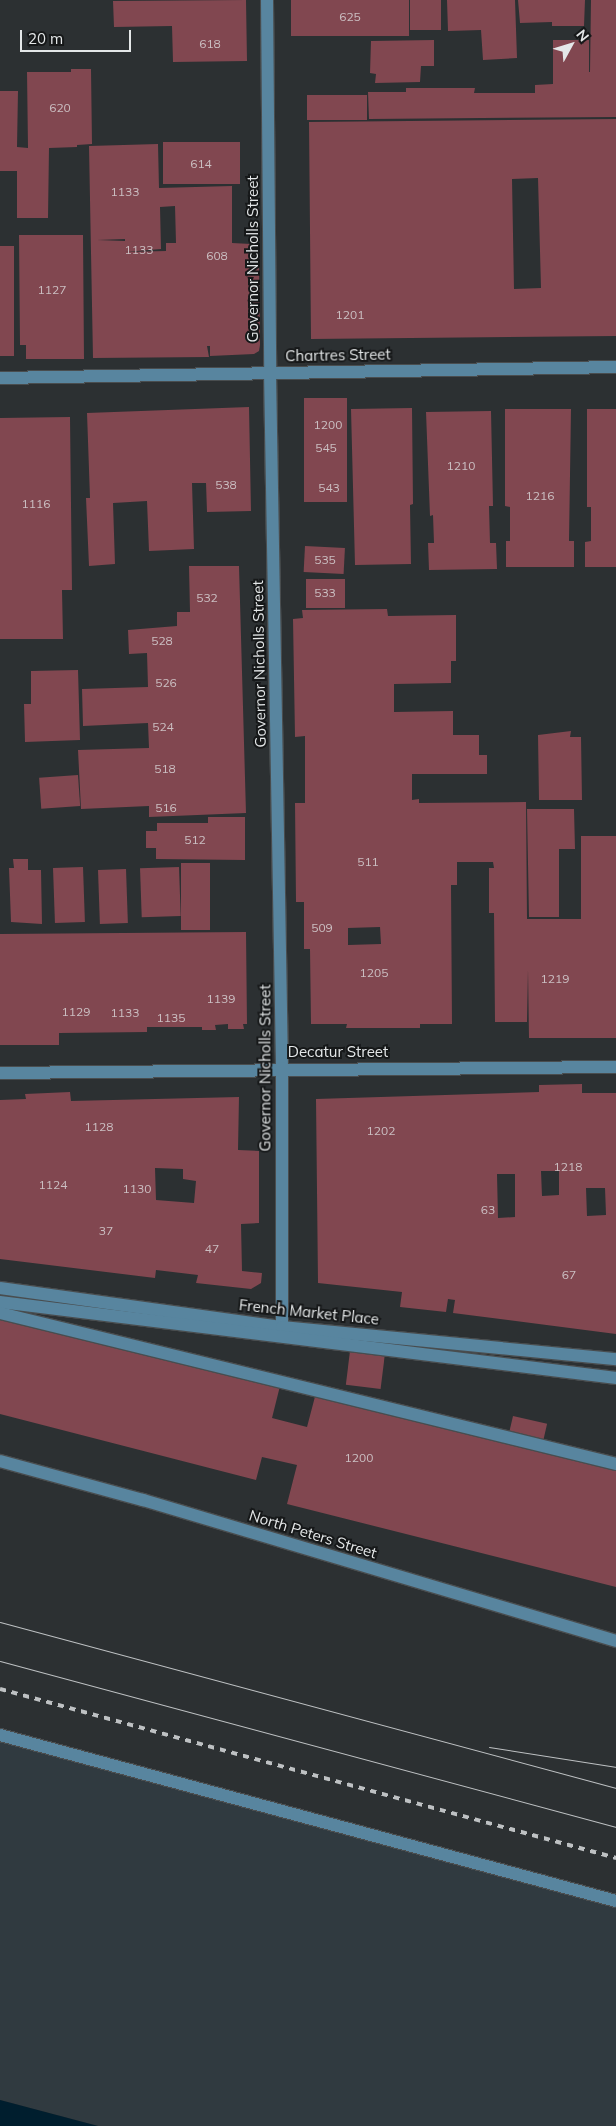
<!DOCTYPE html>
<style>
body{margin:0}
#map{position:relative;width:616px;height:2126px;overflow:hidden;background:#2c3032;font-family:Mulish,sans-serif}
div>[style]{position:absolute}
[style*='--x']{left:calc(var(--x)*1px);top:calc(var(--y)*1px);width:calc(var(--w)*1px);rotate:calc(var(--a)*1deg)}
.built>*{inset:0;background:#303a40}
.water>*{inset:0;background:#001e2e}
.building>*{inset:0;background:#814750;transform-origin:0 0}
.roads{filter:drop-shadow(1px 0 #494d4f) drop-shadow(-1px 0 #494d4f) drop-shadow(0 1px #494d4f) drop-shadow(0 -1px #494d4f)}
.minor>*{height:12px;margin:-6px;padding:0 6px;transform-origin:6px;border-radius:6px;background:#58859f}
.tram>*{height:1px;margin:-0.5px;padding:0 0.5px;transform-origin:0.5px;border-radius:0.5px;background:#bec1c3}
.rail>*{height:4px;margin-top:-2px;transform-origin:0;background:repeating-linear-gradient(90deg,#bec1c3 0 6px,transparent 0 12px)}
span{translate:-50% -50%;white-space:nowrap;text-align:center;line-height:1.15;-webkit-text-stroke:4px #161819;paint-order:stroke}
.number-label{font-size:12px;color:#cbbfc2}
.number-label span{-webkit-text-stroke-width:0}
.street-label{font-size:15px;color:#e4e7e8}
.north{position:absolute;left:546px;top:20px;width:50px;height:50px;-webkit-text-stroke:4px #161819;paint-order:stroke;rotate:51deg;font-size:14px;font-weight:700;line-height:20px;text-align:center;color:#e4e7e8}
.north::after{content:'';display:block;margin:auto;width:18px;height:22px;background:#e4e7e8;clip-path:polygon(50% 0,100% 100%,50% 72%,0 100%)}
.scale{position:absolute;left:20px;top:30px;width:111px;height:22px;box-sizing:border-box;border:2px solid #e4e7e8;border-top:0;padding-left:6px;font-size:15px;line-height:18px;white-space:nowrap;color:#e4e7e8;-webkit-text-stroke:4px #161819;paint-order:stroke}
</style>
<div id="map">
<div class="built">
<i style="clip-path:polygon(0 1733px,616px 1900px,616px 2126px,98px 2126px,0 2100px)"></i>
</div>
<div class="water">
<i style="clip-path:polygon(0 2100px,98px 2126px,0 2126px)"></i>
</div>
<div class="building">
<i style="clip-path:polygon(246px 0,247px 61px,173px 62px,172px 26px,114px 27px,113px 1px)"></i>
<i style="left:291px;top:0;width:118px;height:36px"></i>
<i style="left:410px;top:0;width:31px;height:30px"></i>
<i style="clip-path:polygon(447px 0,515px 0,517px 58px,483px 60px,481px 30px,448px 31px)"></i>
<i style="clip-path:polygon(518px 0,585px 0,584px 26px,552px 26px,552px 22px,520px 23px)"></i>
<i style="clip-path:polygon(591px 0,616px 0,616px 117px,369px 119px,368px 92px,406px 92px,406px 88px,475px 88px,474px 93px,535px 93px,535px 85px,553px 84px,553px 40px,589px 40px,589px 72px,595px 72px,590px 72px)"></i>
<i style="clip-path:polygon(434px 40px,434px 66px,421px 66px,420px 82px,375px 83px,376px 74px,370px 73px,371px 41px)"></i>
<i style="clip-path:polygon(71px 69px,91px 69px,92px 144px,77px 145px,77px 147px,49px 148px,48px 218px,17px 218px,17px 171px,0 171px,0 91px,18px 91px,17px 147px,28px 148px,27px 72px,71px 72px)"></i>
<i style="left:307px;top:95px;width:60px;height:25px"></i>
<i style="clip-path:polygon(evenodd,616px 119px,616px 336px,311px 339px,309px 122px,616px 119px,538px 178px,541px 288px,514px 289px,512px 179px,538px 178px)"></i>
<i style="left:240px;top:142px;width:42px;height:77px;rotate:90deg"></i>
<i style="clip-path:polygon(evenodd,158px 144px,159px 188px,232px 186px,232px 243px,251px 244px,252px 267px,259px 268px,260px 345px,259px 351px,254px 354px,210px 356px,210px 346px,207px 346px,209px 357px,93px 358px,89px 146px,158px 144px,175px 206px,176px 243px,166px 243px,166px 251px,125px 252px,161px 249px,160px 207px,175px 206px,158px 144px,125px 239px,125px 241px,97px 240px,125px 239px)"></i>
<i style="clip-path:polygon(19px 235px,83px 235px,84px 359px,26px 359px,26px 345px,20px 345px)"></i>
<i style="left:14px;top:246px;width:110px;height:14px;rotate:90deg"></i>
<i style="left:304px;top:398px;width:43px;height:104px"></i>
<i style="clip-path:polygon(249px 407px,251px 511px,207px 512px,206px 483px,192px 483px,194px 549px,149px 551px,147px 501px,113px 503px,115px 564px,89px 566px,86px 498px,90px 498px,87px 413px)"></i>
<i style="clip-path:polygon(412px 408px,413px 504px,410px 505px,411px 564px,355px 565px,351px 409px)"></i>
<i style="clip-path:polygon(505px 409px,571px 409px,569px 541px,574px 541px,574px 567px,506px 567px,506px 541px,510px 541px,510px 507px,505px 506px)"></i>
<i style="clip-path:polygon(587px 409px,616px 409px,616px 567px,585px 567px,585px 542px,591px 541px,591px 507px,587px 507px)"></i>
<i style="clip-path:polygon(491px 411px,493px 506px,489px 506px,490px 543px,496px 543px,497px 569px,429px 570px,428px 543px,434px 543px,433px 515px,430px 516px,426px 412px)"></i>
<i style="clip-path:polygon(70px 417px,72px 590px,62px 590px,63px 639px,0 639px,0 418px)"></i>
<i style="left:305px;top:546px;width:40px;height:26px;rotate:3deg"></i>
<i style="clip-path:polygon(189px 566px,239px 566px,246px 813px,149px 817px,149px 806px,81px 809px,78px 750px,149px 748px,148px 723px,83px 726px,82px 689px,148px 687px,147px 653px,129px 654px,128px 630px,177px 626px,177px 612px,190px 612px)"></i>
<i style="left:306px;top:579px;width:39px;height:29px"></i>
<i style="clip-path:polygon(evenodd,387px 609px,388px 616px,456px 615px,456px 661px,451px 661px,451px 683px,394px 684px,394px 712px,453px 711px,453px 735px,479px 735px,479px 755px,487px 755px,487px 774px,412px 774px,412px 800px,419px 799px,419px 803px,526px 802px,527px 919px,581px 919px,583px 1038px,529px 1038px,528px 970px,527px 1022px,495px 1022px,494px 913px,489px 913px,489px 868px,494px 868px,493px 862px,457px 862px,457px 885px,451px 885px,452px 1024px,420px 1024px,420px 1028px,346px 1028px,347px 1024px,311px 1024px,310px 949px,304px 949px,304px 902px,296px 902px,295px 803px,305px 803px,305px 736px,295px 737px,293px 619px,303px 618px,302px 610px,387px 609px,380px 927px,381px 944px,348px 945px,348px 928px,380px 927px)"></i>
<i style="clip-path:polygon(78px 670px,80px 740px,25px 742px,24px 704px,31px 704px,31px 671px)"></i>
<i style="clip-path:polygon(571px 731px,570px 737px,581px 737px,582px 800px,539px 800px,538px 735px)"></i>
<i style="left:78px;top:775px;width:31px;height:39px;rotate:86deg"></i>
<i style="clip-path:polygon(527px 809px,574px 809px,575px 849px,559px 849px,559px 917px,529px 917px)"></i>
<i style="clip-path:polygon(208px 817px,245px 817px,245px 860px,156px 859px,156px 848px,146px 848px,146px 831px,157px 831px,157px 823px,208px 823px)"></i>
<i style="left:581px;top:836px;width:35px;height:202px"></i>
<i style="clip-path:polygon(13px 859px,28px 859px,28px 870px,41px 870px,42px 924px,11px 922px,9px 868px,14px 868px)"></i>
<i style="left:181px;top:863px;width:29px;height:67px"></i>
<i style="left:83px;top:867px;width:55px;height:30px;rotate:88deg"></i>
<i style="left:179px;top:867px;width:49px;height:39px;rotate:88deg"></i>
<i style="left:126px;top:869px;width:54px;height:28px;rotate:88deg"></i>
<i style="clip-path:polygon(246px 932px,247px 1024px,243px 1024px,244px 1029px,228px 1029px,228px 1024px,215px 1025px,216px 1030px,202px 1030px,202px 1027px,147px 1027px,147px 1032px,59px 1033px,59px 1045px,0 1045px,0 934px)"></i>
<i style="clip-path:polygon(evenodd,582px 1084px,582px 1093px,616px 1093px,616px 1334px,453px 1313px,455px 1300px,448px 1299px,446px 1312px,400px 1307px,402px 1292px,318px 1283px,316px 1099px,539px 1092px,539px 1085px,582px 1084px,541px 1171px,559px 1171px,559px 1195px,542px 1196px,541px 1171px,582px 1084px,497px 1174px,515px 1174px,515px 1217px,498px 1218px,497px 1174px,582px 1084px,586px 1188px,605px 1188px,606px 1215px,587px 1216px,586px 1188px)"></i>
<i style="clip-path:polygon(evenodd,70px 1092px,71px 1101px,239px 1097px,238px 1150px,259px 1151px,259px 1223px,241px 1224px,242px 1271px,262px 1273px,261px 1283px,251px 1289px,196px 1283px,198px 1275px,156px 1270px,155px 1278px,0 1259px,0 1100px,26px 1099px,25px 1094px,70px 1092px,155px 1168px,183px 1169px,183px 1179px,196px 1181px,194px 1203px,156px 1200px,155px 1168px)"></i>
<i style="clip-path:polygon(0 1314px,280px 1386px,272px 1418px,307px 1427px,317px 1389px,616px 1466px,616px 1587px,287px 1504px,297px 1465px,262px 1457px,256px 1480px,0 1414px)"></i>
<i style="left:350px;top:1351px;width:35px;height:34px;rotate:7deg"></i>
<i style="left:513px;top:1416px;width:35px;height:18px;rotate:13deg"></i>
</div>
<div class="roads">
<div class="minor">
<i style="--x:267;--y:0;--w:372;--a:89.5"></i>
<i style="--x:270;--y:372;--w:696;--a:89.01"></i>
<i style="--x:282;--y:1068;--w:259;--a:90"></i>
<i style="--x:0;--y:378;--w:616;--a:-1.02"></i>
<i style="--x:0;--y:1073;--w:616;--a:-0.56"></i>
<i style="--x:0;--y:1288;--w:285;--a:7.9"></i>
<i style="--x:282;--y:1327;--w:336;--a:5.5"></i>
<i style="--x:0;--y:1302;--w:621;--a:7.03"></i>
<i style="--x:0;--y:1313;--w:634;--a:13.77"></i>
<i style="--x:0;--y:1461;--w:148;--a:15.3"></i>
<i style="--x:143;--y:1500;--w:494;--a:16.6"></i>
<i style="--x:0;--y:1735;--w:638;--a:15.08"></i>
</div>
</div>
<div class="tram">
<i style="--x:0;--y:1622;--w:638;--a:15.08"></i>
<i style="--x:0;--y:1661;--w:638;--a:15.08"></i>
<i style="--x:489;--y:1747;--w:129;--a:8.9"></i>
</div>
<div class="rail">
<i style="--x:0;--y:1689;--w:639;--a:15.34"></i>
</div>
<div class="number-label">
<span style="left:350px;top:17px">625</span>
<span style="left:210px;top:44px">618</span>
<span style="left:60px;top:108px">620</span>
<span style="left:201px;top:164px">614</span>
<span style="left:125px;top:192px">1133</span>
<span style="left:139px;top:250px">1133</span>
<span style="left:217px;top:256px">608</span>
<span style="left:52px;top:290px">1127</span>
<span style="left:350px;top:315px">1201</span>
<span style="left:328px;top:425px">1200</span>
<span style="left:326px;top:448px">545</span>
<span style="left:461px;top:466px">1210</span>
<span style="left:226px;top:485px">538</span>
<span style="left:329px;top:488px">543</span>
<span style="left:540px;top:496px">1216</span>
<span style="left:36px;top:504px">1116</span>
<span style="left:325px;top:560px">535</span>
<span style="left:325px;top:593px">533</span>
<span style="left:207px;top:598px">532</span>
<span style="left:162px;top:641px">528</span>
<span style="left:166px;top:683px">526</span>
<span style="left:163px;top:727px">524</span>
<span style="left:165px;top:769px">518</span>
<span style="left:166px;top:808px">516</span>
<span style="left:195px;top:840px">512</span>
<span style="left:368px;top:862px">511</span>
<span style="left:322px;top:928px">509</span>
<span style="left:374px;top:973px">1205</span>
<span style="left:555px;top:979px">1219</span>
<span style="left:221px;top:999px">1139</span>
<span style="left:76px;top:1012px">1129</span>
<span style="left:125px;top:1013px">1133</span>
<span style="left:171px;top:1018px">1135</span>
<span style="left:99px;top:1127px">1128</span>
<span style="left:381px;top:1131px">1202</span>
<span style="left:568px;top:1167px">1218</span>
<span style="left:53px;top:1185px">1124</span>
<span style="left:137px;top:1189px">1130</span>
<span style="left:488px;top:1210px">63</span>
<span style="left:106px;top:1231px">37</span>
<span style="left:212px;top:1249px">47</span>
<span style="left:569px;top:1275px">67</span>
<span style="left:359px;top:1458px">1200</span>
</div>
<div class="street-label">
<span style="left:253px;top:259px;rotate:-90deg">Governor Nicholls Street</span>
<span style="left:338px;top:355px;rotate:-1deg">Chartres Street</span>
<span style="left:259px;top:664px;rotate:-91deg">Governor Nicholls Street</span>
<span style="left:338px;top:1052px">Decatur Street</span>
<span style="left:265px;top:1068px;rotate:-90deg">Governor Nicholls Street</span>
<span style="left:309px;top:1312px;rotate:6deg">French Market Place</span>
<span style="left:313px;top:1534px;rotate:17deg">North Peters Street</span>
</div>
<div class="north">N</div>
<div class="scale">20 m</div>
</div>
